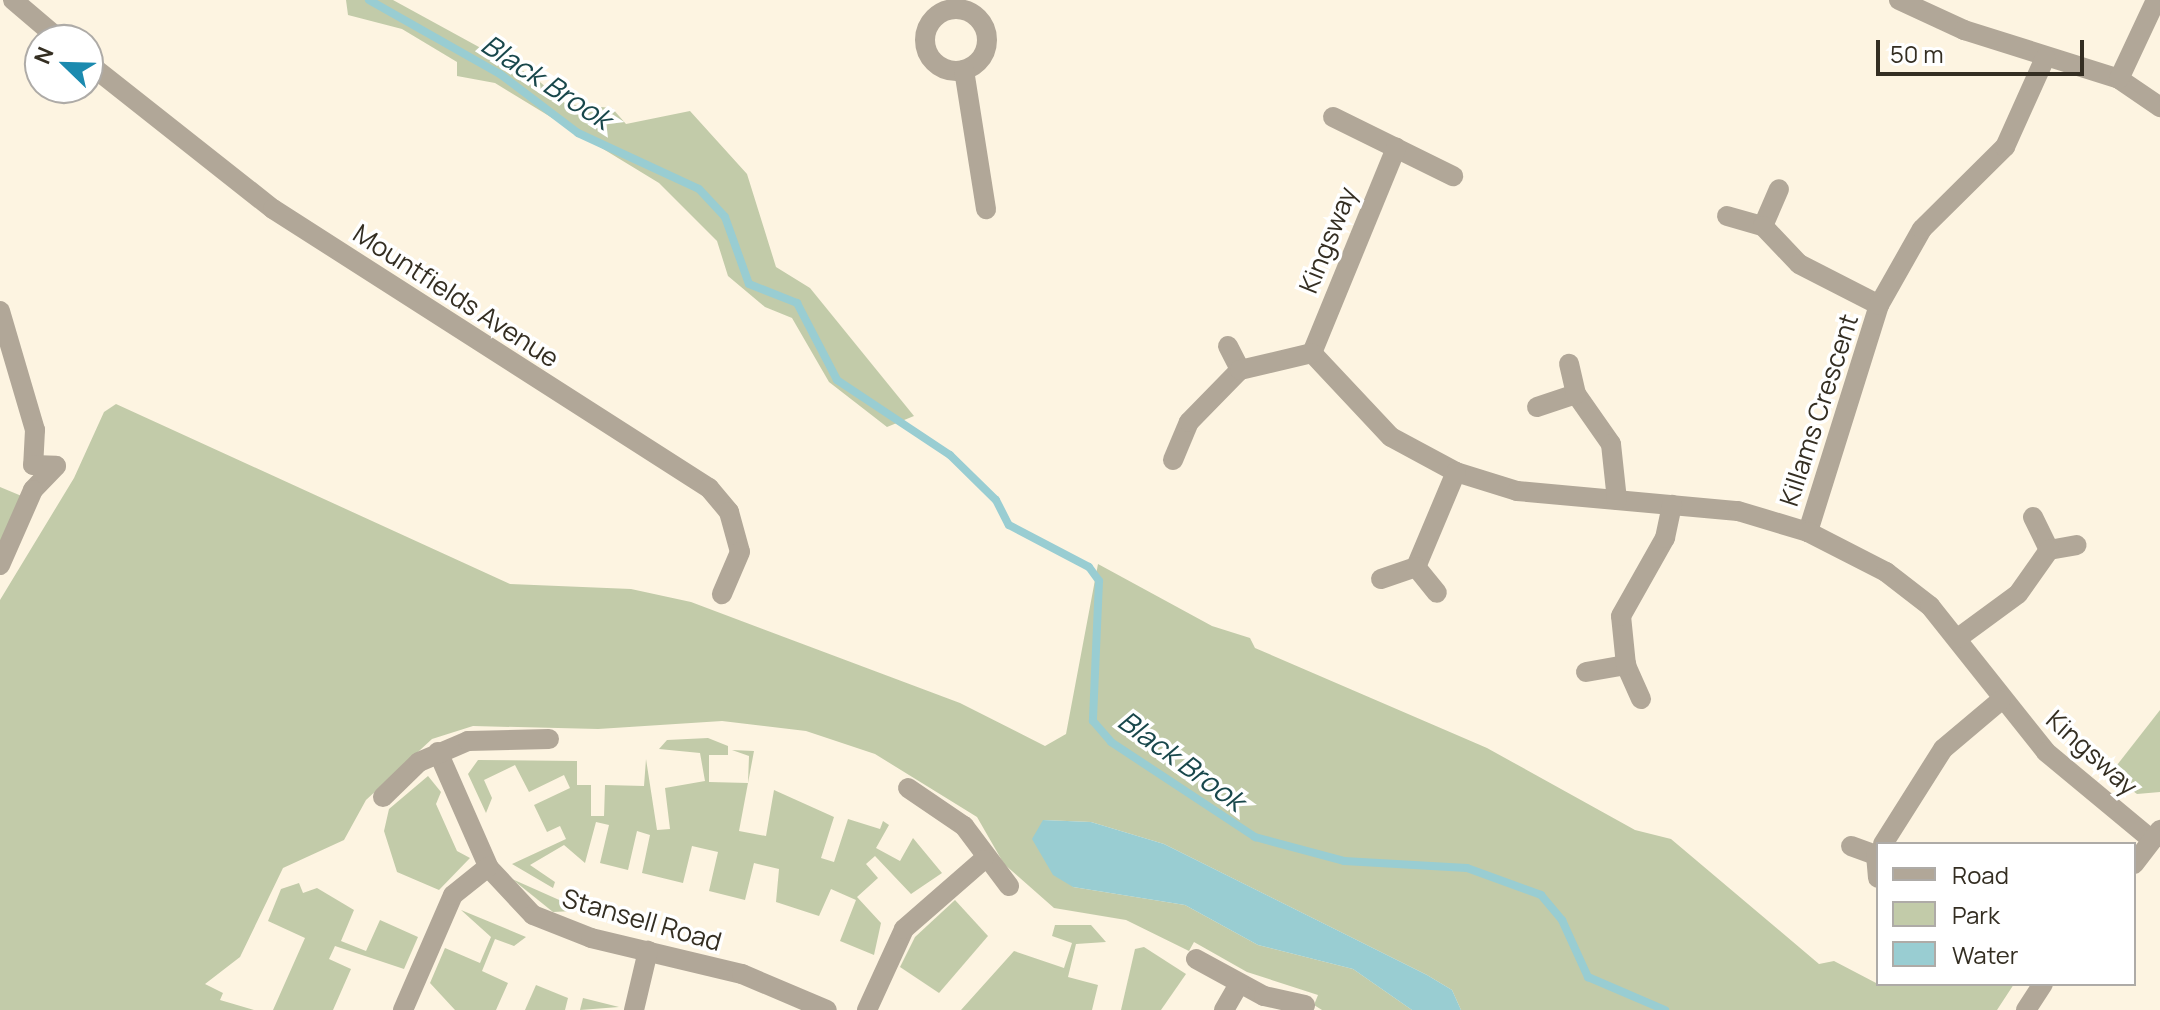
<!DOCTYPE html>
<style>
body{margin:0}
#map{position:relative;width:2160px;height:1010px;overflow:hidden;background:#fdf4e1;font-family:Manrope,sans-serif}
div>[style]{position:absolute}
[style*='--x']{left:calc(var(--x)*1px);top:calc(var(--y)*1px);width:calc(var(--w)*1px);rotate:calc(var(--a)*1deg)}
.green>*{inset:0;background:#c2cba9}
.water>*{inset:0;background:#99cdd2}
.stream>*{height:8px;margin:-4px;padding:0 4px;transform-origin:4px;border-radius:4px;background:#99cdd2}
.minor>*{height:20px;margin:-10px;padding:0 10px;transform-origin:10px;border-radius:10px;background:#b1a798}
.minor>.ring{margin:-10px;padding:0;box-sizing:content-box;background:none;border:20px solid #b1a798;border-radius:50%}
span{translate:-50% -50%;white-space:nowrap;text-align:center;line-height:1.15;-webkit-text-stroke:7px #fff;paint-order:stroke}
.street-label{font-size:26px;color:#342e22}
.water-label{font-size:28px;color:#18474b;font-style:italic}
.legend{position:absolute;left:1876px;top:842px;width:260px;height:144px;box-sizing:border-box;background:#fff;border:2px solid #aeaba7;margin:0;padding:10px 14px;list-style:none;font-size:24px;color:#342e22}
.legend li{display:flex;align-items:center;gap:16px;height:40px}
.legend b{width:40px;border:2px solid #aeaba7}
.north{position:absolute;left:24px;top:24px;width:80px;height:80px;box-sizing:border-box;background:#fff;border:2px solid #aeaba7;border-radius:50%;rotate:293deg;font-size:22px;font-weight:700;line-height:32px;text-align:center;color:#342e22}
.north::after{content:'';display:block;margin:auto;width:28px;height:36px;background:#1b8aaf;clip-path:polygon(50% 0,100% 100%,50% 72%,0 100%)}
.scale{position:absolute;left:1876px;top:40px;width:208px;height:36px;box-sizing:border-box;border:4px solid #342e22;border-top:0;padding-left:10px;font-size:24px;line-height:28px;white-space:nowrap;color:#342e22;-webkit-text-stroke:6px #fff;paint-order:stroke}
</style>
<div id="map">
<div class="green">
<i style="clip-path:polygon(346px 0,393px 0,534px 77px,566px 104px,612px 108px,626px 124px,690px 111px,747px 174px,776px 267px,810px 288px,914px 416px,887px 427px,829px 382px,792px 318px,765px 307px,728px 276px,717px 241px,659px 183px,495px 83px,457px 76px,457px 62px,402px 29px,348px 15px)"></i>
<i style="clip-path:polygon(116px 404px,510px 584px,631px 589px,691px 602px,960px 703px,1045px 746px,1066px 734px,1098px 564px,1212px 626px,1250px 638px,1255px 648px,1487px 748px,1635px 830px,1671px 839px,1819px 964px,1834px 961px,1878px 984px,2014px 984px,1997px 1010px,1461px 1010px,1452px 990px,1427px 975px,1164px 844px,1091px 822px,1043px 820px,1073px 887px,1185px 905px,1258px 945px,1353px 969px,1412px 1010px,1322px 1010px,1314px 1005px,1318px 995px,1247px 972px,1194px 942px,1189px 951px,1126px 920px,1054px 908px,1004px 864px,977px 817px,875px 754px,806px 731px,722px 721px,598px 729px,473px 726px,432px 739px,366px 800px,344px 840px,283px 868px,240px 957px,205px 984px,223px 993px,220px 1000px,254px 1010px,0 1010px,0 600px,74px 478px,104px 412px)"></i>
<i style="clip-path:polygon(0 487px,24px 497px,0 542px)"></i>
<i style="clip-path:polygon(2160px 710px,2160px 792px,2137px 794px,2110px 774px)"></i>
<i style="clip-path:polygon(708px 738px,728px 746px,728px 755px,709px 755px,709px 782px,748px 783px,749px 756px,732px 750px,754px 751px,739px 831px,766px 836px,774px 790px,834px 817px,821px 858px,834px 862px,848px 819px,880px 829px,883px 821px,889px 825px,876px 848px,900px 861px,913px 838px,942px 873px,911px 894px,875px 856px,866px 864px,878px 878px,857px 897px,881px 923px,874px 955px,840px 941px,856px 900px,831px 889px,819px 916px,776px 902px,779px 869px,754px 863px,745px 900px,709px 891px,718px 852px,692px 846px,683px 883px,642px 873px,650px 835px,637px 831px,628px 870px,600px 863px,609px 825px,596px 822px,585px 863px,564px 845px,530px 865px,555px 882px,553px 888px,512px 864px,566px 839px,560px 826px,547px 832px,534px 805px,570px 788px,564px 775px,529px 792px,515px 765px,484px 780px,492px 798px,486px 813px,468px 774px,478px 760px,577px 761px,577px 785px,591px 785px,591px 816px,604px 816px,605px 785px,644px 786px,646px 759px,657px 830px,670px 829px,665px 788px,705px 781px,700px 753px,659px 749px,667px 740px)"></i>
<i style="clip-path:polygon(428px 776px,441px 792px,436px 804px,457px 851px,470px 858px,439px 890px,397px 872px,384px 831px,389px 809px)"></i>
<i style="clip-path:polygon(512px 879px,575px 907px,573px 911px,553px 912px)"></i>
<i style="clip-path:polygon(299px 883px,303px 893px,317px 888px,354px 910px,341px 941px,366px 951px,380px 920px,418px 937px,404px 969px,335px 946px,329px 959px,351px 969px,333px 1010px,273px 1010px,305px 938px,268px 921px,281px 889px)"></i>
<i style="clip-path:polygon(955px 900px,988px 936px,939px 993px,900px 967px,915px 937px)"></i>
<i style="clip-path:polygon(461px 910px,526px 937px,514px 946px,495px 939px,482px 971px,508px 983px,496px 1010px,455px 1010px,430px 983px,445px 948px,480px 963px,491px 937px)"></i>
<i style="clip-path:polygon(1055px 925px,1091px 925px,1106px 942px,1076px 944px,1068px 977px,1098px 985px,1092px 1010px,961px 1010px,1014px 951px,1064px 968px,1072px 943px,1052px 936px)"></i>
<i style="clip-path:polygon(1144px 947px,1186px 974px,1161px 1010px,1121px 1010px,1135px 949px)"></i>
<i style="clip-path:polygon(536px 985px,568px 998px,565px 1010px,525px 1010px)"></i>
<i style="clip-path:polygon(583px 998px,619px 1007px,580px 1010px)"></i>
</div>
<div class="water">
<i style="clip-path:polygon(1043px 820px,1091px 822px,1164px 844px,1427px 975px,1452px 990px,1461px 1010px,1412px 1010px,1353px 969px,1258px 945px,1185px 905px,1073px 887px,1053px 875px,1032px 839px)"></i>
</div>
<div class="stream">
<i style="--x:369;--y:0;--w:150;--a:29.5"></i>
<i style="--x:500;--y:74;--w:98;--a:37.1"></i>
<i style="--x:578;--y:133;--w:133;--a:24.8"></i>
<i style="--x:699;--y:189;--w:38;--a:47"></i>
<i style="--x:725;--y:217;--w:71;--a:70.3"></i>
<i style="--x:749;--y:284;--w:52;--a:21.6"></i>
<i style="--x:797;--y:303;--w:87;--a:62.5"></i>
<i style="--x:837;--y:380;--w:136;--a:33.6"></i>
<i style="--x:950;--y:455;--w:64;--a:44.4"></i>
<i style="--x:996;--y:500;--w:28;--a:63"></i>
<i style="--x:1009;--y:525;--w:90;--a:27.7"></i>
<i style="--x:1089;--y:567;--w:17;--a:54"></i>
<i style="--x:1099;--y:581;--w:140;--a:92.5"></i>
<i style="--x:1093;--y:721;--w:28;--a:49"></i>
<i style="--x:1111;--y:742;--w:173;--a:33.4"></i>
<i style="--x:1255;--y:837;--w:92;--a:15.1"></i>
<i style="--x:1344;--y:861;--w:123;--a:3.3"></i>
<i style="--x:1467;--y:868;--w:79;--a:20"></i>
<i style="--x:1541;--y:895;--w:33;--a:50"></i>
<i style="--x:1562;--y:920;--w:63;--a:65.5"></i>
<i style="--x:1588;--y:977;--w:84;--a:23.2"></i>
</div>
<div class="minor">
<i style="--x:13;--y:0;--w:62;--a:40.4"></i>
<i style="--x:1899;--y:0;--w:72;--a:24.8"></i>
<i style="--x:1964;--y:30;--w:163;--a:17.5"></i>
<i style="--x:2119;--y:79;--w:50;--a:34.3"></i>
<i class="ring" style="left:925px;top:9px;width:42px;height:42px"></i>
<i style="--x:88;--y:63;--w:236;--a:38.3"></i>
<i style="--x:273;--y:209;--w:518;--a:32.62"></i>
<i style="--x:709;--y:488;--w:31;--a:50"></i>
<i style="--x:729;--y:512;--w:41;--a:74.6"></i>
<i style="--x:740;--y:552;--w:46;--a:113.2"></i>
<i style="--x:964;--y:70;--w:141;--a:81"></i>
<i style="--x:2119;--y:79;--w:87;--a:-64.9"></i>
<i style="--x:1333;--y:117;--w:134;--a:26.2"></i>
<i style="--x:1727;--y:216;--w:37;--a:16"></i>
<i style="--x:1763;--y:226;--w:40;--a:-66.6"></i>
<i style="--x:1763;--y:226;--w:52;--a:46.5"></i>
<i style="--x:1799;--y:264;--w:90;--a:27.1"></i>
<i style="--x:1879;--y:305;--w:238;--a:107.4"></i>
<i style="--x:1879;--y:305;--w:87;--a:-60.5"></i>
<i style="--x:1922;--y:229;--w:117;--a:-44.7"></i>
<i style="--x:2005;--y:147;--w:98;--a:-65.8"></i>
<i style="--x:0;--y:311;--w:124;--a:73.6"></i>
<i style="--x:35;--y:430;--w:35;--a:93"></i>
<i style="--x:33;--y:465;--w:23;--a:2"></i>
<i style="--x:56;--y:466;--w:33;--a:134"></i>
<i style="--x:33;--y:490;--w:82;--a:113.7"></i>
<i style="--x:1228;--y:346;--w:27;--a:63"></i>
<i style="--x:1312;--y:353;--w:115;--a:46.8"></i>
<i style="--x:1391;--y:437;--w:74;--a:28.3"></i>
<i style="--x:1456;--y:472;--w:64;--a:17.3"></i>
<i style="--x:1517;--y:491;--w:222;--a:5.2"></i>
<i style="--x:1738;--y:511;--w:73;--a:16.7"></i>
<i style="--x:1808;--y:532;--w:88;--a:27.1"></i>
<i style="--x:1886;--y:572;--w:56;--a:37.7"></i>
<i style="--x:1930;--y:606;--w:186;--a:51.5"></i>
<i style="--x:2046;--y:752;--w:138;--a:39.7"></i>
<i style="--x:1312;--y:353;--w:222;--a:-67.7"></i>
<i style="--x:1576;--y:394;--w:61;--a:55"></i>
<i style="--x:1611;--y:444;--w:56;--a:83.9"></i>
<i style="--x:1537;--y:407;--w:41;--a:-18.4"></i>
<i style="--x:1576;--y:394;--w:31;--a:-103"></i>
<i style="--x:1173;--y:460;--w:41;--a:-67.2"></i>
<i style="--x:1189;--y:422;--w:73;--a:-45.6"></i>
<i style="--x:1240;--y:370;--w:74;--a:-13.3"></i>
<i style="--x:2033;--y:517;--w:37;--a:64"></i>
<i style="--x:2049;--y:550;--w:28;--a:-10"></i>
<i style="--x:1416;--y:567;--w:103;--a:-67.2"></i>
<i style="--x:1381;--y:579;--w:37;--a:-19"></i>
<i style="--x:1416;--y:567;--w:33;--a:51"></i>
<i style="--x:1958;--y:638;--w:74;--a:-36.3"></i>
<i style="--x:2018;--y:594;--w:54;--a:-54.8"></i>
<i style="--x:1586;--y:672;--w:41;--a:-9.9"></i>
<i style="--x:1641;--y:699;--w:37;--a:-114"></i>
<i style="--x:1626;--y:665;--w:49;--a:-95.8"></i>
<i style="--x:1621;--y:616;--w:90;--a:-60.6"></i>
<i style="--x:1665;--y:538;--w:34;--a:-78"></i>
<i style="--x:438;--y:752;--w:127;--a:66.3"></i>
<i style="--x:489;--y:868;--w:64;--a:46.9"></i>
<i style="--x:533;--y:915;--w:62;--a:21.6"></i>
<i style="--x:591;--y:938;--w:155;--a:13.4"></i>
<i style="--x:742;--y:974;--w:92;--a:23"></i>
<i style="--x:908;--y:788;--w:68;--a:34.2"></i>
<i style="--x:964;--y:826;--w:75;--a:53.1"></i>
<i style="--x:383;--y:797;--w:50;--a:-44.2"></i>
<i style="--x:419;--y:762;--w:53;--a:-23.2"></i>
<i style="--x:468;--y:741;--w:81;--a:-1.4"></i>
<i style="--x:1883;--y:844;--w:112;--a:-57.7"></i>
<i style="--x:1943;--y:749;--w:75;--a:-40.1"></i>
<i style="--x:1851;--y:846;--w:27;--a:20"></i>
<i style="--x:1876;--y:855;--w:23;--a:85"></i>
<i style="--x:2134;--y:864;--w:43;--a:-52.6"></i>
<i style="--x:1196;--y:959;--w:77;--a:28.6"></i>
<i style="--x:1264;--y:996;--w:42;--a:12.4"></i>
<i style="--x:403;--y:1010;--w:125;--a:-66.5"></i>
<i style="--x:453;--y:895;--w:45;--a:-38.7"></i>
<i style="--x:634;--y:1010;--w:61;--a:-76.7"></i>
<i style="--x:867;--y:1010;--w:89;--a:-65.4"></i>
<i style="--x:904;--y:929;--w:105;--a:-41.1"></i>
<i style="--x:1224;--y:1010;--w:30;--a:-60"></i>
<i style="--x:2026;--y:1010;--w:31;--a:-57"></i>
</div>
<div class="street-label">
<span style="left:1328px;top:240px;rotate:-68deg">Kingsway</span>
<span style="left:456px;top:296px;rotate:33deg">Mountfields Avenue</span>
<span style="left:1819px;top:410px;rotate:-72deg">Killams Crescent</span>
<span style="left:2092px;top:753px;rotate:42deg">Kingsway</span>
<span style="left:642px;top:920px;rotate:16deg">Stansell Road</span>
</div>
<div class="water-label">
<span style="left:547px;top:81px;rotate:33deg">Black Brook</span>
<span style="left:1182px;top:760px;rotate:36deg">Black Brook</span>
</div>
<ul class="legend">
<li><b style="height:10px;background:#b1a798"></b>Road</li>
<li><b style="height:22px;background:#c2cba9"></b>Park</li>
<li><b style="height:22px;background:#99cdd2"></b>Water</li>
</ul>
<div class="north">N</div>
<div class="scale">50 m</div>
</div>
